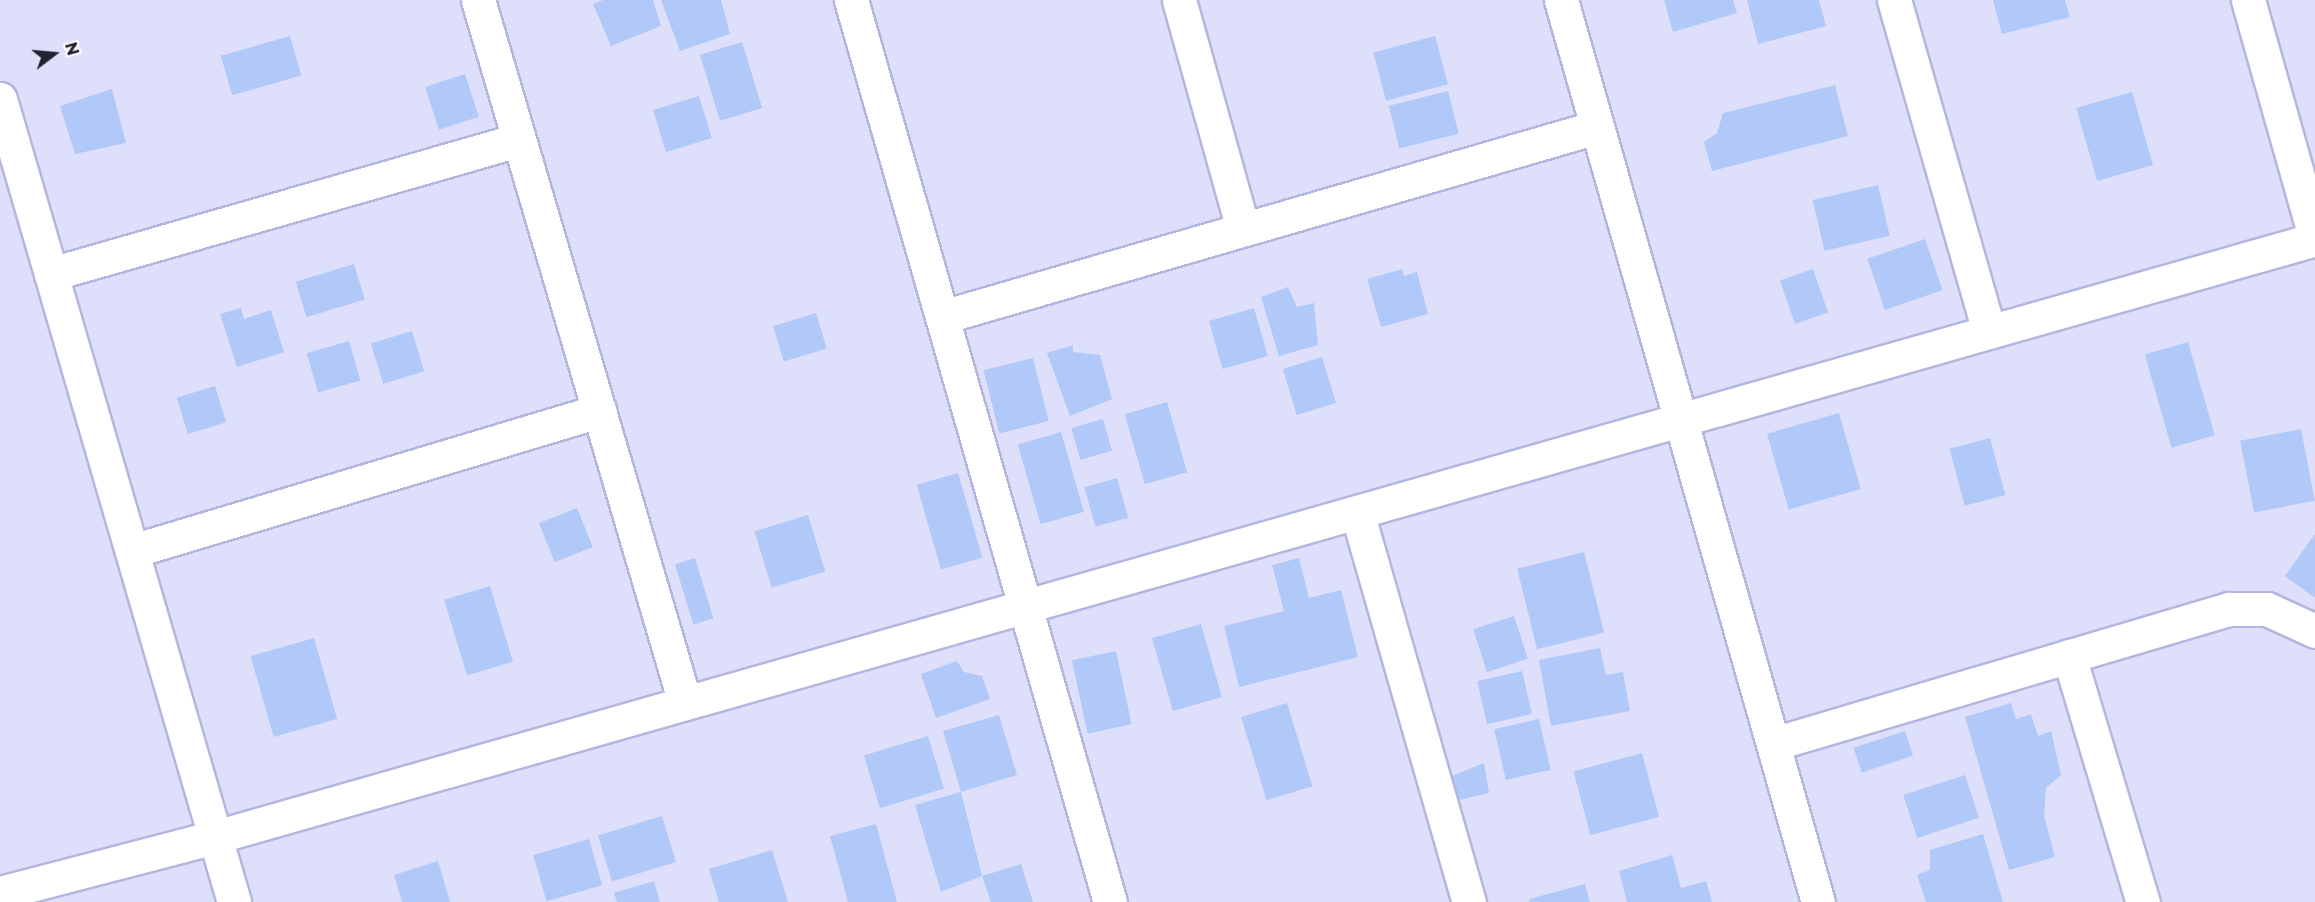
<!DOCTYPE html>
<style>
body{margin:0}
#map{position:relative;width:2315px;height:902px;overflow:hidden;background:#dedffa;font-family:Montserrat,sans-serif}
div>[style]{position:absolute}
[style*='--x']{left:calc(var(--x)*1px);top:calc(var(--y)*1px);width:calc(var(--w)*1px);rotate:calc(var(--a)*1deg)}
.building>*{inset:0;background:#b1c9f8;transform-origin:0 0}
.roads{filter:drop-shadow(2px 0 #b4b6e0) drop-shadow(-2px 0 #b4b6e0) drop-shadow(0 2px #b4b6e0) drop-shadow(0 -2px #b4b6e0)}
.minor>*{height:33px;margin:-16.5px;padding:0 16.5px;transform-origin:16.5px;border-radius:16.5px;background:#fff}
span{translate:-50% -50%;white-space:nowrap;text-align:center;line-height:1.15;-webkit-text-stroke:6px #fff;paint-order:stroke}
.north{position:absolute;left:24px;top:24px;width:60px;height:60px;-webkit-text-stroke:4px #fff;paint-order:stroke;rotate:74deg;font-size:16px;font-weight:700;line-height:24px;text-align:center;color:#222232}
.north::after{content:'';display:block;margin:auto;width:21px;height:27px;background:#222232;clip-path:polygon(50% 0,100% 100%,50% 72%,0 100%)}
</style>
<div id="map">
<div class="building">
<i style="clip-path:polygon(603px 0,653px 0,661px 26px,611px 46px,593px 4px)"></i>
<i style="clip-path:polygon(661px 0,721px 0,730px 34px,680px 51px)"></i>
<i style="clip-path:polygon(1664px 0,1733px 0,1737px 13px,1673px 32px)"></i>
<i style="clip-path:polygon(1747px 0,1819px 0,1826px 26px,1758px 44px)"></i>
<i style="clip-path:polygon(1993px 0,2065px 0,2070px 17px,2002px 34px)"></i>
<i style="left:290px;top:36px;width:41px;height:72px;rotate:74deg"></i>
<i style="left:1435px;top:36px;width:50px;height:64px;rotate:75deg"></i>
<i style="left:742px;top:42px;width:69px;height:44px;rotate:73deg"></i>
<i style="left:465px;top:74px;width:45px;height:42px;rotate:72deg"></i>
<i style="clip-path:polygon(1835px 85px,1848px 136px,1712px 171px,1704px 142px,1717px 133px,1723px 113px)"></i>
<i style="clip-path:polygon(112px 89px,126px 143px,75px 154px,60px 106px)"></i>
<i style="left:1448px;top:91px;width:44px;height:61px;rotate:76deg"></i>
<i style="left:2132px;top:92px;width:76px;height:58px;rotate:74deg"></i>
<i style="left:699px;top:96px;width:44px;height:48px;rotate:73deg"></i>
<i style="left:1878px;top:185px;width:52px;height:67px;rotate:77deg"></i>
<i style="left:1925px;top:239px;width:54px;height:61px;rotate:71deg"></i>
<i style="left:354px;top:264px;width:37px;height:61px;rotate:73deg"></i>
<i style="clip-path:polygon(1402px 269px,1404px 276px,1417px 272px,1428px 314px,1381px 327px,1367px 279px)"></i>
<i style="left:1813px;top:269px;width:46px;height:35px;rotate:71deg"></i>
<i style="clip-path:polygon(1288px 287px,1297px 307px,1314px 303px,1318px 345px,1279px 356px,1261px 297px)"></i>
<i style="clip-path:polygon(241px 308px,244px 319px,271px 310px,284px 352px,237px 367px,220px 314px)"></i>
<i style="left:1254px;top:308px;width:50px;height:47px;rotate:74deg"></i>
<i style="left:816px;top:313px;width:37px;height:45px;rotate:73deg"></i>
<i style="left:412px;top:331px;width:42px;height:43px;rotate:73deg"></i>
<i style="left:349px;top:341px;width:41px;height:44px;rotate:74deg"></i>
<i style="left:2188px;top:342px;width:97px;height:45px;rotate:74deg"></i>
<i style="clip-path:polygon(1073px 345px,1073px 352px,1100px 355px,1112px 399px,1070px 416px,1047px 353px)"></i>
<i style="left:1322px;top:357px;width:48px;height:41px;rotate:73deg"></i>
<i style="left:1033px;top:358px;width:65px;height:51px;rotate:76deg"></i>
<i style="left:215px;top:386px;width:38px;height:40px;rotate:73deg"></i>
<i style="left:1167px;top:402px;width:73px;height:44px;rotate:74deg"></i>
<i style="left:1839px;top:413px;width:79px;height:75px;rotate:74deg"></i>
<i style="left:1103px;top:419px;width:33px;height:33px;rotate:74deg"></i>
<i style="left:2301px;top:429px;width:73px;height:62px;rotate:79deg"></i>
<i style="left:1061px;top:432px;width:83px;height:45px;rotate:74deg"></i>
<i style="left:1990px;top:438px;width:59px;height:42px;rotate:75deg"></i>
<i style="left:958px;top:473px;width:88px;height:43px;rotate:74deg"></i>
<i style="left:1117px;top:478px;width:41px;height:34px;rotate:74deg"></i>
<i style="left:577px;top:508px;width:42px;height:41px;rotate:68deg"></i>
<i style="left:808px;top:515px;width:59px;height:56px;rotate:73deg"></i>
<i style="clip-path:polygon(2315px 534px,2315px 598px,2285px 576px)"></i>
<i style="left:1584px;top:552px;width:83px;height:69px;rotate:76deg"></i>
<i style="left:695px;top:558px;width:63px;height:21px;rotate:73deg"></i>
<i style="clip-path:polygon(1299px 558px,1309px 598px,1341px 590px,1358px 657px,1239px 687px,1224px 626px,1284px 611px,1272px 565px)"></i>
<i style="left:490px;top:586px;width:79px;height:48px;rotate:73deg"></i>
<i style="left:1514px;top:616px;width:45px;height:43px;rotate:72deg"></i>
<i style="left:1201px;top:624px;width:76px;height:51px;rotate:74deg"></i>
<i style="left:314px;top:638px;width:84px;height:66px;rotate:74deg"></i>
<i style="clip-path:polygon(1600px 648px,1606px 675px,1623px 672px,1630px 711px,1551px 726px,1539px 660px)"></i>
<i style="left:1116px;top:651px;width:75px;height:45px;rotate:78deg"></i>
<i style="clip-path:polygon(957px 661px,964px 672px,982px 676px,990px 699px,936px 718px,921px 674px)"></i>
<i style="left:1522px;top:671px;width:44px;height:46px;rotate:77deg"></i>
<i style="left:1287px;top:703px;width:87px;height:48px;rotate:73deg"></i>
<i style="clip-path:polygon(2011px 703px,2016px 719px,2031px 714px,2038px 736px,2051px 731px,2061px 775px,2046px 788px,2044px 816px,2055px 857px,2009px 870px,1965px 717px)"></i>
<i style="clip-path:polygon(999px 715px,1017px 775px,961px 792px,982px 876px,941px 892px,915px 805px,961px 792px,943px 731px)"></i>
<i style="left:1539px;top:719px;width:52px;height:46px;rotate:77deg"></i>
<i style="left:1905px;top:731px;width:26px;height:54px;rotate:72deg"></i>
<i style="left:928px;top:736px;width:55px;height:67px;rotate:73deg"></i>
<i style="left:1642px;top:753px;width:66px;height:71px;rotate:75deg"></i>
<i style="clip-path:polygon(1484px 763px,1489px 793px,1459px 800px,1452px 776px)"></i>
<i style="left:1965px;top:775px;width:45px;height:65px;rotate:72deg"></i>
<i style="left:662px;top:816px;width:48px;height:67px;rotate:73deg"></i>
<i style="clip-path:polygon(876px 824px,897px 902px,848px 902px,830px 836px)"></i>
<i style="clip-path:polygon(1983px 834px,2003px 902px,1926px 902px,1917px 875px,1930px 870px,1930px 850px)"></i>
<i style="left:589px;top:839px;width:48px;height:58px;rotate:74deg"></i>
<i style="clip-path:polygon(772px 850px,788px 902px,719px 902px,709px 869px)"></i>
<i style="clip-path:polygon(1672px 855px,1681px 888px,1706px 881px,1712px 902px,1627px 902px,1619px 871px)"></i>
<i style="clip-path:polygon(438px 861px,450px 902px,402px 902px,394px 875px)"></i>
<i style="clip-path:polygon(1021px 864px,1033px 902px,991px 902px,982px 876px)"></i>
<i style="clip-path:polygon(654px 881px,660px 902px,617px 902px,614px 893px)"></i>
<i style="clip-path:polygon(1585px 884px,1590px 902px,1530px 902px,1529px 899px)"></i>
</div>
<div class="roads">
<div class="minor">
<i style="--x:478;--y:0;--w:733;--a:73.59"></i>
<i style="--x:851;--y:0;--w:938;--a:73.98"></i>
<i style="--x:1179;--y:0;--w:238;--a:74.4"></i>
<i style="--x:1561;--y:0;--w:938;--a:74.1"></i>
<i style="--x:1894;--y:0;--w:345;--a:74"></i>
<i style="--x:2248;--y:0;--w:245;--a:74.2"></i>
<i style="--x:0;--y:99;--w:836;--a:73.75"></i>
<i style="--x:51;--y:274;--w:487;--a:-16"></i>
<i style="--x:942;--y:317;--w:682;--a:-16.18"></i>
<i style="--x:1357;--y:512;--w:406;--a:74"></i>
<i style="--x:132;--y:551;--w:488;--a:-16.7"></i>
<i style="--x:2069;--y:656;--w:257;--a:73.3"></i>
<i style="--x:1773;--y:744;--w:476;--a:-16.5"></i>
<i style="--x:2229;--y:609;--w:38;--a:0"></i>
<i style="--x:2267;--y:609;--w:53;--a:24.6"></i>
<i style="--x:0;--y:893;--w:222;--a:-14.6"></i>
<i style="--x:215;--y:837;--w:2183;--a:-15.89"></i>
</div>
</div>
<div class="north">N</div>
</div>
